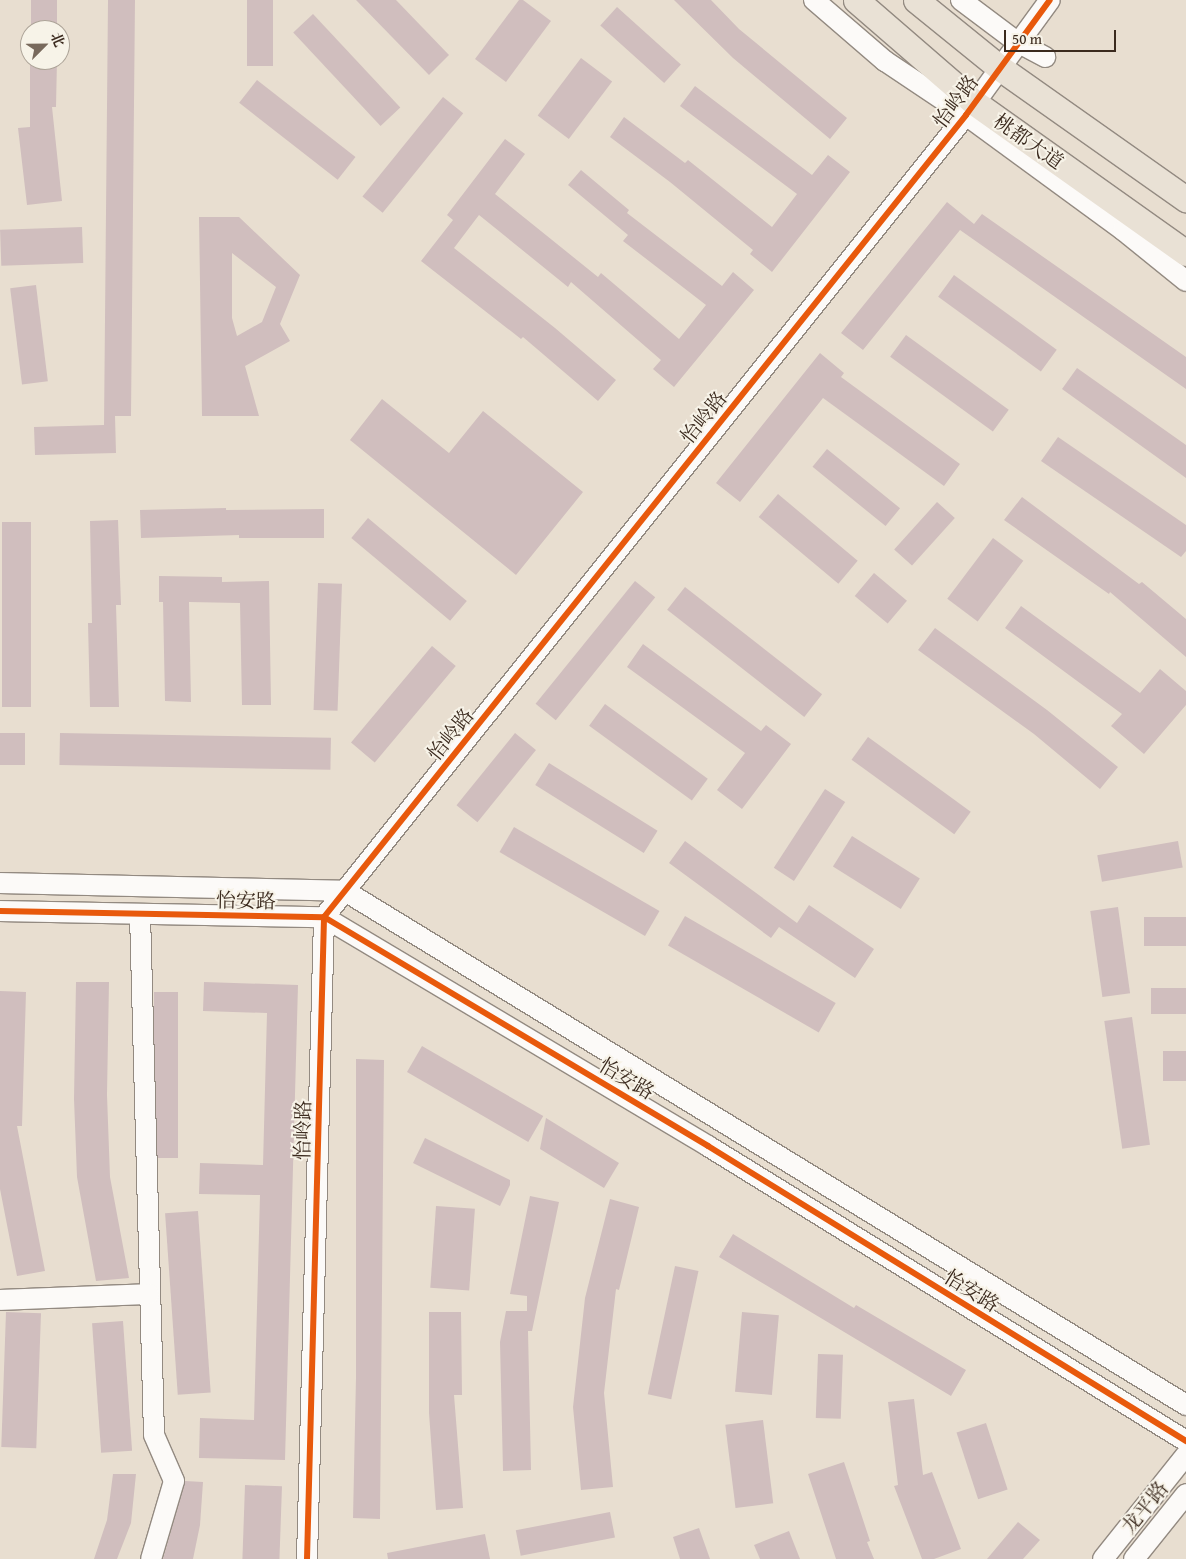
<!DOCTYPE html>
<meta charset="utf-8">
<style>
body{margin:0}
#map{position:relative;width:1186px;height:1559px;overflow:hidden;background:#e8ded0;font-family:"Gentium Book Plus","Noto Serif SC",serif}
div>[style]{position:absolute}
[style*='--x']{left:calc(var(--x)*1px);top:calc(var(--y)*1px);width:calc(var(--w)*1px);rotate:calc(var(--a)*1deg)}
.building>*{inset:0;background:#d0bebe;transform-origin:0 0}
.roads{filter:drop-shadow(1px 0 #938a81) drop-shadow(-1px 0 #938a81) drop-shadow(0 1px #938a81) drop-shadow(0 -1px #938a81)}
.minor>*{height:20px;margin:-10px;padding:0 10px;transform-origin:10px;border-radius:10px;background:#fcfaf8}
.major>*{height:25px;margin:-12.5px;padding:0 12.5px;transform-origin:12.5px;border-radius:12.5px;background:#e9e1d5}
.cycleway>*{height:6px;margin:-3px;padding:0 3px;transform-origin:3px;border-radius:3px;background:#e8590c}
span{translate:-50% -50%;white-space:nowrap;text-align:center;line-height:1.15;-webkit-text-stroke:4px #f7f3e8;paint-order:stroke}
.street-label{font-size:20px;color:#3b2a1e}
.north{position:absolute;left:20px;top:20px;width:50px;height:50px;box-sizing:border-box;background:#f7f3e8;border:1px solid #aca397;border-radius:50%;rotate:67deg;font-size:14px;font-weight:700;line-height:20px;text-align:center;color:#3b2a1e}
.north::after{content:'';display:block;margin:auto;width:18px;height:22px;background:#78695c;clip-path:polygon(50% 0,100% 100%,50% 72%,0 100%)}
.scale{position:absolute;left:1004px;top:30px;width:112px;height:22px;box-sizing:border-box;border:2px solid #3b2a1e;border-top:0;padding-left:6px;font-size:15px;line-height:18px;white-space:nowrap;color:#3b2a1e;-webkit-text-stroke:4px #f7f3e8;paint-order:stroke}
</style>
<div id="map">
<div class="building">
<i style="left:31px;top:0;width:26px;height:30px"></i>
<i style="clip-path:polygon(108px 0,135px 0,131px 416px,115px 416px,116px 453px,35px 455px,34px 427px,104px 425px)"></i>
<i style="left:247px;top:0;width:26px;height:66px"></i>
<i style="clip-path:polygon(356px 0,396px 0,449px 55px,429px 75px)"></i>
<i style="clip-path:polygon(519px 0,523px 0,551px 21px,506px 82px,475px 59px)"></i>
<i style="clip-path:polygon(674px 0,711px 0,739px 29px,847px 118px,830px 139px,733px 58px)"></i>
<i style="left:617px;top:7px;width:86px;height:25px;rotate:42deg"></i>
<i style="left:313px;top:14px;width:128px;height:27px;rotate:47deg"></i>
<i style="left:581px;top:58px;width:39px;height:72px;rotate:37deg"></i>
<i style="clip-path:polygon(30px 60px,57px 60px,56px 107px,52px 107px,62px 201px,27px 205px,18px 128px,30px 127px)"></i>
<i style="left:257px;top:80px;width:125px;height:29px;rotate:38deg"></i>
<i style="clip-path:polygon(695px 86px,812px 175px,828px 155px,850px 172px,772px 272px,750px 254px,753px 250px,670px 182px,610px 137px,624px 117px,685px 163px,688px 160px,772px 227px,797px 194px,680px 106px)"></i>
<i style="left:443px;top:97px;width:26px;height:128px;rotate:39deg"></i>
<i style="clip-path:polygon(505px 139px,525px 154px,495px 194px,598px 277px,601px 273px,679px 339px,706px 305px,623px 241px,628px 235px,568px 185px,581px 170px,629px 210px,627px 213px,722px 286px,733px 272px,754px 290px,674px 387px,653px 369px,661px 360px,571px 282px,568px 287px,479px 215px,454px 248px,555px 328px,616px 380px,598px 401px,523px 337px,521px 339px,421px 261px,453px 220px,447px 215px)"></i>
<i style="clip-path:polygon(947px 202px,974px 224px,982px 214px,1186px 357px,1186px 389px,960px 230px,863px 350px,841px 333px)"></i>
<i style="clip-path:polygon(evenodd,199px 217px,239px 217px,300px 275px,280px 324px,290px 341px,245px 366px,259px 416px,202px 416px,199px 217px,232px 253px,276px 287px,262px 322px,237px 336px,232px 318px,232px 253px)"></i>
<i style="left:82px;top:227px;width:36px;height:82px;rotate:88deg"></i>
<i style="left:954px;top:275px;width:127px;height:27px;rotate:36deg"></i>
<i style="left:36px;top:285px;width:97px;height:26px;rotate:83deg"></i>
<i style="left:906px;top:335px;width:127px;height:27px;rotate:36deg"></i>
<i style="clip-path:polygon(820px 353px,844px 373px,841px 377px,960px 464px,944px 486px,823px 398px,740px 502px,716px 483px)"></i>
<i style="clip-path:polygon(1077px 368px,1186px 445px,1186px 478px,1062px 389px)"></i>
<i style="clip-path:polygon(382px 399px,449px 453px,483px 411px,583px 492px,516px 575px,350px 440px)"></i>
<i style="clip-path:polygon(1058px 437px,1186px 525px,1186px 551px,1181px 557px,1041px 461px)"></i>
<i style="left:827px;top:449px;width:94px;height:23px;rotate:39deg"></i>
<i style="left:778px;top:494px;width:104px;height:30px;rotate:40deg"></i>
<i style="clip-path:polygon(1022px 497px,1139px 584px,1142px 582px,1186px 619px,1186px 657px,1110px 592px,1109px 594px,1004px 520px)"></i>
<i style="left:937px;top:502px;width:24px;height:64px;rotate:42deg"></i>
<i style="clip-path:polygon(226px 508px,226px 510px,324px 509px,324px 538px,239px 538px,239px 535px,141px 538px,140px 510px)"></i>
<i style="left:368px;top:518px;width:129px;height:26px;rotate:40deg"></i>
<i style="clip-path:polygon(118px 520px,121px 605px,116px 605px,119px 707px,90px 707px,88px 623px,92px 623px,90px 521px)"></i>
<i style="left:2px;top:522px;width:29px;height:185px"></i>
<i style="left:993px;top:538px;width:38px;height:76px;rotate:37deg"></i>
<i style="left:874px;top:573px;width:43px;height:30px;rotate:40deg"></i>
<i style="clip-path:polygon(159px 576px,222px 577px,222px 582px,269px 581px,271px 705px,242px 705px,240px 603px,189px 602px,191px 702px,165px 701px,163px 602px,159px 602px)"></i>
<i style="left:635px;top:581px;width:26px;height:158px;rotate:39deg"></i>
<i style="left:318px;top:583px;width:24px;height:127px;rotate:2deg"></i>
<i style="left:685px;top:587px;width:174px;height:29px;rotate:38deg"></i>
<i style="clip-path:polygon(1021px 606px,1140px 693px,1160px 669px,1186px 691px,1186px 705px,1144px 754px,1111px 726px,1122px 714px,1005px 628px)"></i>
<i style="clip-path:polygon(935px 628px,1047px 710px,1118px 767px,1100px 789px,1034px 734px,918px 650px)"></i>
<i style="clip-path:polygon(643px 644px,761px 731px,766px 725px,791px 744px,742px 809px,717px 790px,745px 753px,627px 667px)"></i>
<i style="left:432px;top:646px;width:31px;height:126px;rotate:40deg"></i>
<i style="left:605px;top:704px;width:127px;height:27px;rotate:36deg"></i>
<i style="left:0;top:733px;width:25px;height:32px"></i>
<i style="left:60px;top:733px;width:271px;height:32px;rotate:1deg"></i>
<i style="left:515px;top:733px;width:27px;height:93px;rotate:39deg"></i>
<i style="left:868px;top:737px;width:127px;height:28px;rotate:36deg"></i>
<i style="left:549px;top:763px;width:128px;height:26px;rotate:32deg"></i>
<i style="left:825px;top:789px;width:24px;height:94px;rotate:33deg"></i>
<i style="left:514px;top:827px;width:168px;height:29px;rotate:30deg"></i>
<i style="left:852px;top:836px;width:80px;height:36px;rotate:32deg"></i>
<i style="clip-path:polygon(685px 841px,797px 923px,809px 905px,874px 949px,855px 978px,779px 927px,771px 938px,669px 863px)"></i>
<i style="left:1178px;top:841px;width:27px;height:82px;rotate:80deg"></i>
<i style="left:1118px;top:907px;width:87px;height:28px;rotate:82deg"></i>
<i style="left:685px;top:916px;width:174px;height:34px;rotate:30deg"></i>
<i style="left:1186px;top:917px;width:29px;height:42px;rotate:90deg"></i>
<i style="clip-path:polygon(76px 982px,109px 982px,107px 1095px,110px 1177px,129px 1278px,96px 1281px,77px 1177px,74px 1099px)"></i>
<i style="clip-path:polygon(204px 982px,298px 985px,285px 1460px,199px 1458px,200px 1418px,254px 1420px,260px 1195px,199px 1194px,200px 1163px,263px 1165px,267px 1013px,203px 1011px)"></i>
<i style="left:1186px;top:988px;width:26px;height:35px;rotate:90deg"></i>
<i style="clip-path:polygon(0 991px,26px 992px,22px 1126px,17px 1126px,45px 1271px,17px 1276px,0 1189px)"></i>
<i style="left:154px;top:992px;width:24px;height:166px"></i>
<i style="left:1132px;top:1017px;width:129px;height:28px;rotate:82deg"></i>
<i style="left:422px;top:1046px;width:140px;height:30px;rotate:30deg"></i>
<i style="left:1186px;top:1051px;width:30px;height:23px;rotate:90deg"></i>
<i style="clip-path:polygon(356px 1059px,384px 1060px,380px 1519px,353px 1518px,356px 1377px)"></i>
<i style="clip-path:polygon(546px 1118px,619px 1163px,604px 1188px,540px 1149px)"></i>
<i style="clip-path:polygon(425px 1138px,510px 1180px,510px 1185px,500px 1206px,413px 1163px)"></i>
<i style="clip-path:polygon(530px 1196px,559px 1202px,532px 1331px,528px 1331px,531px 1470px,503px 1471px,500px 1342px,506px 1311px,527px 1311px,527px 1296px,510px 1294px)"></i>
<i style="clip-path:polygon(610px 1199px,639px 1207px,619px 1290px,616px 1289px,604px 1393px,613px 1487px,581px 1490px,573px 1407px,585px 1298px)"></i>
<i style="left:436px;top:1206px;width:39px;height:82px;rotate:4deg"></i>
<i style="left:198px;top:1211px;width:182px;height:33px;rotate:86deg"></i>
<i style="clip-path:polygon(733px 1234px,854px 1308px,856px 1305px,966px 1370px,951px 1396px,719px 1257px)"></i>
<i style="left:675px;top:1266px;width:24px;height:131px;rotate:12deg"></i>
<i style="left:6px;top:1312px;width:35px;height:135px;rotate:2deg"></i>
<i style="clip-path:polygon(429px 1312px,461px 1312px,462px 1395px,454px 1395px,463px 1508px,436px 1510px,429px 1413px)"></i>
<i style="left:742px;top:1312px;width:37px;height:80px;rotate:5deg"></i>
<i style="left:123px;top:1321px;width:130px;height:31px;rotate:86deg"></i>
<i style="left:818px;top:1354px;width:25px;height:64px;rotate:2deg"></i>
<i style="clip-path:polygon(914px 1399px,923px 1475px,932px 1472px,961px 1549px,934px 1559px,922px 1559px,894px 1486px,898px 1485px,888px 1402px)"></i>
<i style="left:763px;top:1420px;width:84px;height:38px;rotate:83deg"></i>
<i style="left:986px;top:1423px;width:70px;height:31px;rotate:72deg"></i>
<i style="clip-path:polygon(844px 1462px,870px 1541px,867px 1542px,874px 1559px,836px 1559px,808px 1474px)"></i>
<i style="clip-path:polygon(113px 1474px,136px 1474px,131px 1523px,117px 1559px,94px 1559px,107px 1520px)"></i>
<i style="clip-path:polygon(185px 1481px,203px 1482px,200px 1525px,193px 1559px,163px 1559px)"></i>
<i style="left:245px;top:1485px;width:37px;height:74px;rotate:2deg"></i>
<i style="left:610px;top:1512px;width:26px;height:96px;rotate:79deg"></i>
<i style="clip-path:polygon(1018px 1522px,1040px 1540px,1023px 1559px,987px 1559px)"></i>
<i style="clip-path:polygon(699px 1528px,710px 1559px,680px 1559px,673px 1537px)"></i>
<i style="clip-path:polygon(789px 1531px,800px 1559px,760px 1559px,754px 1545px)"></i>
<i style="clip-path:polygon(485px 1534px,490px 1559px,388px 1559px,387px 1553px)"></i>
</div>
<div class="roads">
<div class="minor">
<i style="--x:814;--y:0;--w:94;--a:40.7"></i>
<i style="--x:885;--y:61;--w:97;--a:33.7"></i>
<i style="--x:966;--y:115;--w:195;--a:36.2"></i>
<i style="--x:1123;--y:230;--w:81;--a:39"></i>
<i style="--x:961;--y:0;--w:70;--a:36.9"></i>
<i style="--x:1017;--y:42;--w:32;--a:28"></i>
<i style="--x:0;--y:883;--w:345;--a:1.3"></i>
<i style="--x:345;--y:891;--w:986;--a:31.43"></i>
<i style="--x:0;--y:911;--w:324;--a:1.1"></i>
<i style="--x:324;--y:917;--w:447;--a:30.8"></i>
<i style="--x:708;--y:1146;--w:562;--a:31.68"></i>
<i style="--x:140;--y:914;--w:521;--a:88.46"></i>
<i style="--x:154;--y:1435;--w:50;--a:66.5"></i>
<i style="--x:174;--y:1481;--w:81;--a:106.4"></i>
<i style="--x:0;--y:1300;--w:149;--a:-2.3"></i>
<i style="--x:307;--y:1559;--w:642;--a:-88.48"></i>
<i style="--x:324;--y:917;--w:1027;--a:-51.32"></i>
<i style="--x:966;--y:115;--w:142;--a:-53.9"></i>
<i style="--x:1103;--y:1559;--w:133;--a:-51.4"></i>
<i style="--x:1134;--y:1559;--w:83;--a:-51.3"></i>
</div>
<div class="major">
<i style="--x:856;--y:0;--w:157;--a:40.9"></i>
<i style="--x:975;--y:103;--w:259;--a:35.4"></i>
<i style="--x:916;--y:0;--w:108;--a:39"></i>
<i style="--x:1000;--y:68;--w:228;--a:35.2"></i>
</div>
</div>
<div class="cycleway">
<i style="--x:0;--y:911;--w:324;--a:1.1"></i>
<i style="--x:324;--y:917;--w:447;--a:30.8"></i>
<i style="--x:708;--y:1146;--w:562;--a:31.68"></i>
<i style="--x:307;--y:1559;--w:642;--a:-88.48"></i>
<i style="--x:324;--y:917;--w:1027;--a:-51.32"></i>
<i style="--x:966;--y:115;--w:142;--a:-53.9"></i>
</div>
<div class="street-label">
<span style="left:955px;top:101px;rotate:-53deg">怡岭路</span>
<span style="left:1029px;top:141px;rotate:35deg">桃都大道</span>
<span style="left:703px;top:417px;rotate:-51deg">怡岭路</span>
<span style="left:450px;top:734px;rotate:-51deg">怡岭路</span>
<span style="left:246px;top:900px;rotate:1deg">怡安路</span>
<span style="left:627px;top:1078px;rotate:31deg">怡安路</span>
<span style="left:302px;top:1130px;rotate:-89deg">怡岭路</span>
<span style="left:972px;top:1290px;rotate:32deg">怡安路</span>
<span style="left:1144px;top:1507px;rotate:-51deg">龙平路</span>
</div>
<div class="north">北</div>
<div class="scale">50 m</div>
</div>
